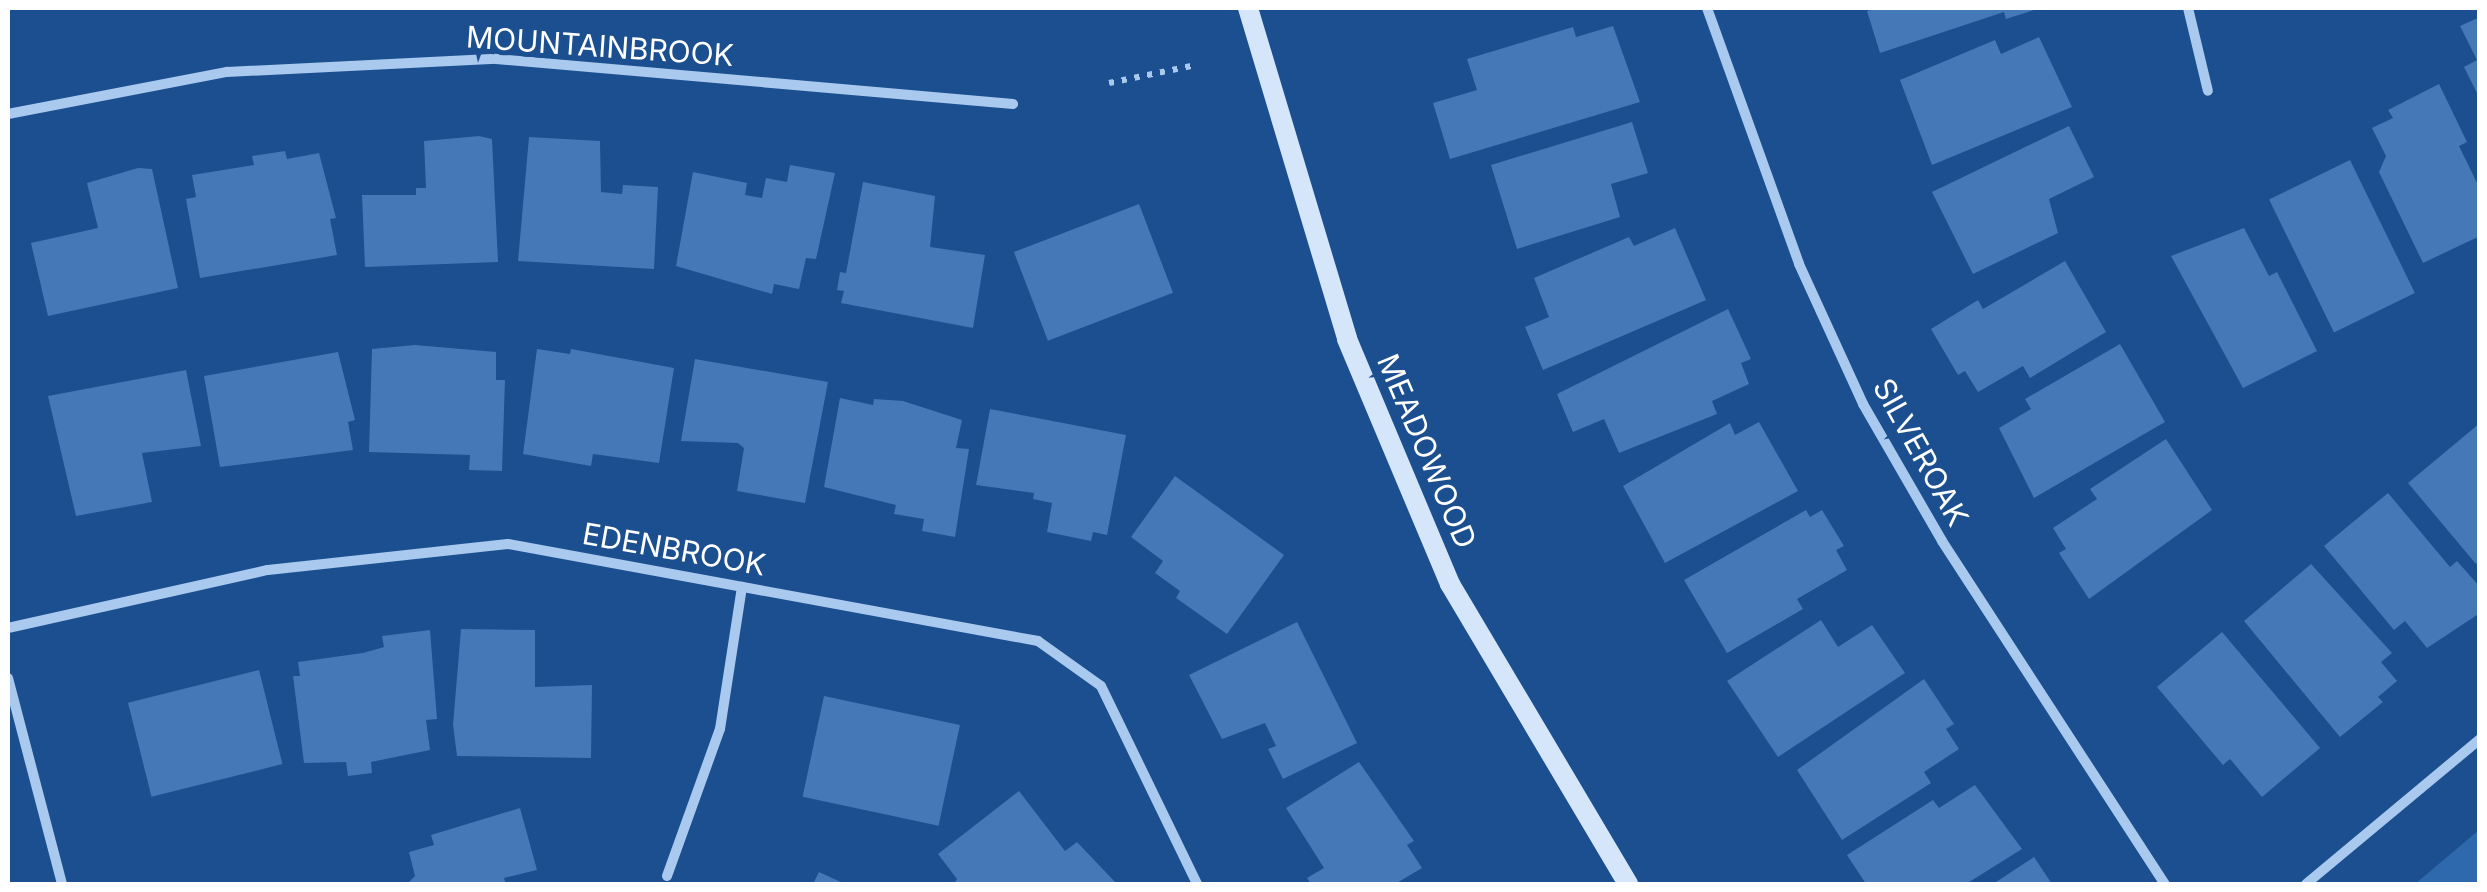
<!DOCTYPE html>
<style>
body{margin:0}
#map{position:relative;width:2487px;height:892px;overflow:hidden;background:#1b4f8f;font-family:Inter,sans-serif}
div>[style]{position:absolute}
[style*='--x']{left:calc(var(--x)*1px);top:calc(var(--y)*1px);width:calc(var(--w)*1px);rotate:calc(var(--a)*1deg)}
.green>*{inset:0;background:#2e69ad}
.building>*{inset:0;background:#4478b7;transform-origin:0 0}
.path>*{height:6px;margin-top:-3px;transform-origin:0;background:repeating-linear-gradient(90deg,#a9c9ee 0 5px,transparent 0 13px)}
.street>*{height:10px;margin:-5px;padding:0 5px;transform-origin:5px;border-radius:5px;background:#a9c9ee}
.secondary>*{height:20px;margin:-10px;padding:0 10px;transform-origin:10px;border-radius:10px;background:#d6e6fa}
span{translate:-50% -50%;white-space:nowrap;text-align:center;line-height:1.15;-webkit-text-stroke:10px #1b4f8f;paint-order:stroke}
.street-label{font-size:30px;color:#fff}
.frame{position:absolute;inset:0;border:10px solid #fff;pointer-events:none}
</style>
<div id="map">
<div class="green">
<i style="clip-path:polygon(2479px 830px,2479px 884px,2415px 884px)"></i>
</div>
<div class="building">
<i style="clip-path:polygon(1879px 8px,2040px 8px,2006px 19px,2004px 12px,1880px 53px,1867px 11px)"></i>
<i style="clip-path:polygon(2480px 17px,2480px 99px,2464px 67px,2477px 60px,2460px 26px)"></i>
<i style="clip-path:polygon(1613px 26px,1640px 102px,1450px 159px,1433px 103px,1477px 90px,1467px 59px,1573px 27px,1576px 37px)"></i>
<i style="clip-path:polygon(2039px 37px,2072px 107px,1932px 165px,1900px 80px,1995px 40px,2001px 54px)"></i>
<i style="clip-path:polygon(2439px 84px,2467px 142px,2459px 146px,2480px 189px,2480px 236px,2423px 263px,2379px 172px,2386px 156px,2372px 128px,2393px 118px,2388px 110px)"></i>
<i style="clip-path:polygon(1632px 122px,1648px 173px,1611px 184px,1620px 217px,1517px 249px,1491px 165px)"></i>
<i style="clip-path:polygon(2069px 126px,2094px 177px,2049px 199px,2058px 233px,1973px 274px,1932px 192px)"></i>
<i style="clip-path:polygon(479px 136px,492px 139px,498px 262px,365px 267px,362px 195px,416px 195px,416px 188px,426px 188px,424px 141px)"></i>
<i style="clip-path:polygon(529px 137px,600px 141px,601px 192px,622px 194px,623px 185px,658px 187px,654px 269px,518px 261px)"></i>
<i style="clip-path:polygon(285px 151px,287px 159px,319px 153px,336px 218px,330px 219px,337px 255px,200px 278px,186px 199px,196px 197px,192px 175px,254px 165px,252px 156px)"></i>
<i style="left:2350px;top:160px;width:148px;height:90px;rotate:64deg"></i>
<i style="clip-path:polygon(790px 165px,835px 173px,816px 259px,806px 258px,799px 289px,774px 284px,772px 294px,676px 266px,693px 172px,747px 183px,745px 195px,762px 198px,766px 178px,787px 182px)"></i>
<i style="clip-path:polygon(138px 168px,152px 169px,178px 288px,48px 316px,31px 243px,98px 228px,87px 183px)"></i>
<i style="clip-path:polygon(863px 182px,935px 196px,930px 247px,985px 255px,973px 328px,841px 303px,844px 291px,837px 290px,840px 272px,846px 273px)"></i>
<i style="left:1139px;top:204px;width:95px;height:134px;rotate:69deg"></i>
<i style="clip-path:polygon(1675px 228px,1706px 300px,1543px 370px,1525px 327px,1549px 317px,1534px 278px,1629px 237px,1634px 246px)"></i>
<i style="clip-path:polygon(2244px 228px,2269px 276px,2277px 272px,2317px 351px,2243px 388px,2171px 256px)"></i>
<i style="clip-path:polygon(2065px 261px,2106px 332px,2030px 378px,2023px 366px,1978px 392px,1965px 371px,1958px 375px,1931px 329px,1978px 300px,1983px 309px)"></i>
<i style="clip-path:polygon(1728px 309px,1751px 359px,1741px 363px,1749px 384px,1712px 401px,1717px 414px,1619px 453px,1604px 419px,1573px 432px,1557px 394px)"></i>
<i style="clip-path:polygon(2120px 344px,2165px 422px,2034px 498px,1999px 428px,2031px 409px,2025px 399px)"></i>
<i style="clip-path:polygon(415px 345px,496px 352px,496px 380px,505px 380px,502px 471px,469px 470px,470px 455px,369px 452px,372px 349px)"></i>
<i style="clip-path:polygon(537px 349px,570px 354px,571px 349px,674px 368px,659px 463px,593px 454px,591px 466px,523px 454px)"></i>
<i style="clip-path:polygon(338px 352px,355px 420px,348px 422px,353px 450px,220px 467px,204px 376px)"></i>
<i style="clip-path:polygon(695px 359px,828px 382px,805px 503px,737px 491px,744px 448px,738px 443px,681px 441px)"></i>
<i style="clip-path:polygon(186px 370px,201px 446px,142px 453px,152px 502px,76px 516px,48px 396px)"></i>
<i style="clip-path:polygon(840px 398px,873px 405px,874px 399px,903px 401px,962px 420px,956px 448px,969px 449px,955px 537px,922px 531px,924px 519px,894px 514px,896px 505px,824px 487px)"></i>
<i style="clip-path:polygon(990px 409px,1126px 435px,1107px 535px,1093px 532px,1091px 541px,1047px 532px,1052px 503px,1033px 499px,1034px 493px,976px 485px)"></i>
<i style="clip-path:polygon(1759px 422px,1798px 491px,1665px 563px,1623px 486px,1730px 423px,1735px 435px)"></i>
<i style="clip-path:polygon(2480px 423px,2480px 561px,2476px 564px,2408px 483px)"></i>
<i style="clip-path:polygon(2166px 439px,2212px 510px,2089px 599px,2059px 553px,2066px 549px,2053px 528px,2097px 499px,2090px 489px)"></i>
<i style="clip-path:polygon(1175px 476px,1284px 555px,1227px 634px,1176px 598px,1180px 591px,1155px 573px,1163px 561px,1131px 537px)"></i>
<i style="clip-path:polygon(2388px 493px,2450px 567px,2457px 561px,2480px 587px,2480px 613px,2427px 648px,2405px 621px,2394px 630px,2324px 546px)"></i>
<i style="clip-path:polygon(1806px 510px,1810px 517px,1822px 510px,1844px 546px,1836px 550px,1847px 570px,1797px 599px,1803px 609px,1727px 653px,1684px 580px)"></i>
<i style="clip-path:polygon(2311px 564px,2392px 653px,2381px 662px,2397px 681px,2378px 697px,2383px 702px,2340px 737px,2244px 621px)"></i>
<i style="clip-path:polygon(1821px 620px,1838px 647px,1872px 625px,1905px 673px,1778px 757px,1727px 681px)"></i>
<i style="clip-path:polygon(1297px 622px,1357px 743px,1283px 779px,1268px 749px,1276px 746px,1265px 723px,1222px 739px,1189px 675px)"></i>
<i style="clip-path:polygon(461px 629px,535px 630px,535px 687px,592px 685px,591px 758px,457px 756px,453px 725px)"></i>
<i style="clip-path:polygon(430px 630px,437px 719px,426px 720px,430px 750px,371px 762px,372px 773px,348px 776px,346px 762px,304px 763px,293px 676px,300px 676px,298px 662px,363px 653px,384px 647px,382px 636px)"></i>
<i style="clip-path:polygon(2222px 632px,2320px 748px,2262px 797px,2230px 759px,2223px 765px,2157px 687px)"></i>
<i style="left:259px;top:670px;width:97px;height:135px;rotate:76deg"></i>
<i style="clip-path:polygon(1924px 679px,1954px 724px,1946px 729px,1959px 749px,1924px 772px,1931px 783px,1842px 840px,1797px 770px)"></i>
<i style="left:824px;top:696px;width:139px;height:103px;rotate:12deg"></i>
<i style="clip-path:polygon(1359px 762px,1414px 841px,1407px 845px,1422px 868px,1395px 884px,1311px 884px,1307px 878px,1324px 868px,1286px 808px)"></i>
<i style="clip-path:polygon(1975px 785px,2022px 849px,1966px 884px,1866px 884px,1847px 855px,1933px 800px,1939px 808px)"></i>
<i style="clip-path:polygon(1019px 791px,1065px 851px,1077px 842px,1117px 884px,954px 884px,957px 879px,938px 854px)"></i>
<i style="clip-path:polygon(520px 808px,537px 870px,504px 878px,506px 884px,407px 884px,415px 876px,409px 852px,434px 845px,431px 835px)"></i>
<i style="clip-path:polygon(2034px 857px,2052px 884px,1993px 884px)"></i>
<i style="clip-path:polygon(819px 872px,845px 884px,813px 884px)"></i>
</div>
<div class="path">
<i style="--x:1109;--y:83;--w:84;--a:-11.7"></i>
</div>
<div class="street">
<i style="--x:1707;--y:8;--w:272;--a:70.2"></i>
<i style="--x:1799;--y:264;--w:154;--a:65.4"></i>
<i style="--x:1863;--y:404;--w:158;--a:60"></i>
<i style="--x:1942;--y:541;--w:409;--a:57"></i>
<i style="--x:2188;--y:8;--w:85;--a:76.5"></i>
<i style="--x:8;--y:114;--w:223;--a:-10.9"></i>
<i style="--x:227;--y:72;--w:269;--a:-2.8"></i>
<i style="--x:496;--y:59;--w:519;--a:4.97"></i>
<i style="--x:8;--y:628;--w:266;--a:-12.6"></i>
<i style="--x:268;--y:570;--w:241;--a:-6.2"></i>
<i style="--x:508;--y:544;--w:539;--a:10.37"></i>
<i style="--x:1038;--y:641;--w:77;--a:35.5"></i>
<i style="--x:1101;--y:686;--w:220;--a:64.1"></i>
<i style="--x:8;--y:678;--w:213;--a:75.3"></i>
<i style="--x:667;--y:876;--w:156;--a:-70.2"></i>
<i style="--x:720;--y:729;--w:144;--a:-81.2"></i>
<i style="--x:2306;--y:884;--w:226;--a:-39.8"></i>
</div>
<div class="secondary">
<i style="--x:1248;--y:8;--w:345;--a:73.3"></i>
<i style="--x:1347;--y:339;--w:266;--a:67.2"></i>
<i style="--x:1450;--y:584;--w:349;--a:59.3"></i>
</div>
<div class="street-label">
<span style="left:600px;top:46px;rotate:4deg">MOUNTAINBROOK</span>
<span style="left:1427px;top:451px;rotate:67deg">MEADOWOOD</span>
<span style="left:1921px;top:452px;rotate:61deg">SILVEROAK</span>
<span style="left:674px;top:549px;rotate:10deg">EDENBROOK</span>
</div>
<div class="frame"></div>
</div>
